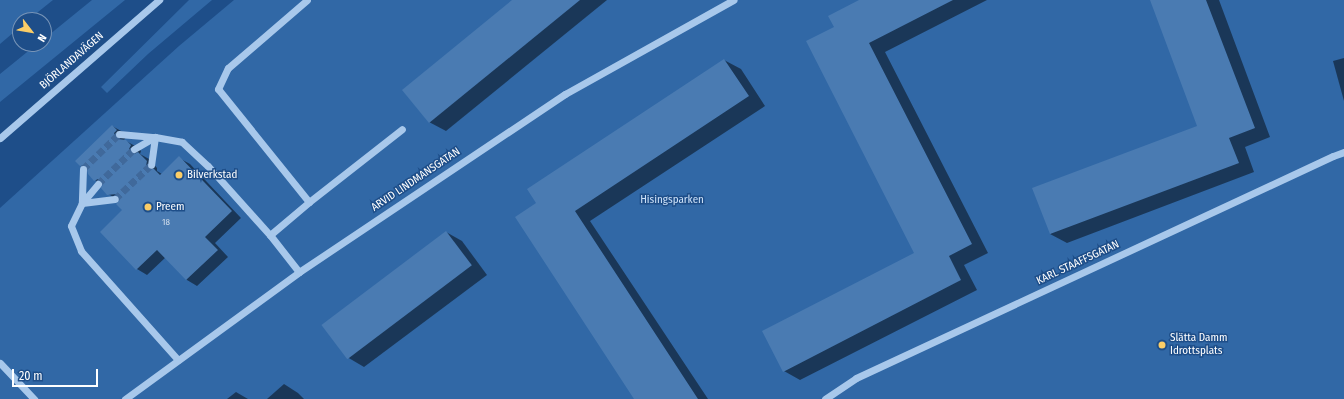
<!DOCTYPE html>
<meta charset="utf-8">
<style>
body{margin:0}
#map{position:relative;width:1344px;height:399px;overflow:hidden;background:#1e4e89;font-family:"Fira Sans Condensed",sans-serif}
div>[style]{position:absolute}
[style*='--x']{left:calc(var(--x)*1px);top:calc(var(--y)*1px);width:calc(var(--w)*1px);rotate:calc(var(--a)*1deg)}
.green>*{inset:0;background:#3168a6}
.shadow>*{inset:0;background:#0007}
.building>*{inset:0;background:#4a7bb2;transform-origin:0 0}
.minor-tunnel>*{height:7px;margin-top:-3.5px;transform-origin:0;background:repeating-linear-gradient(90deg,#40699b 0 7px,transparent 0 10.5px)}
.minor>*{height:7px;margin:-3.5px;padding:0 3.5px;transform-origin:3.5px;border-radius:3.5px;background:#a8c8eb}
.dots>*{width:11px;height:11px;translate:-50% -50%;box-sizing:border-box;border:2px solid #1e4e89;border-radius:50%}
span{translate:-50% -50%;white-space:nowrap;text-align:center;line-height:1.15;-webkit-text-stroke:3px #1e4e89;paint-order:stroke}
.number-label{font-size:9px;color:#d2deec}
.number-label span{-webkit-text-stroke-width:0}
.street-label{font-size:11px;color:#fff}
.poi-label{font-size:11px;color:#fff}
.left{translate:0 -50%;text-align:left}
.park-label{font-size:11px;color:#cde1f8}
.north{position:absolute;left:12px;top:12px;width:40px;height:40px;box-sizing:border-box;background:#1e4e89;border:1px solid #7895b8;border-radius:50%;rotate:121deg;font-size:11px;font-weight:700;line-height:16px;text-align:center;color:#fff}
.north::after{content:'';display:block;margin:auto;width:14px;height:18px;background:#fbcd67;clip-path:polygon(50% 0,100% 100%,50% 72%,0 100%)}
.scale{position:absolute;left:12px;top:369px;width:86px;height:18px;box-sizing:border-box;border:2px solid #fff;border-top:0;padding-left:5px;font-size:12px;line-height:14px;white-space:nowrap;color:#fff;-webkit-text-stroke:3px #1e4e89;paint-order:stroke}
</style>
<div id="map">
<div class="green">
<i style="clip-path:polygon(0 0,53px 0,28px 20px,20px 20px,20px 27px,0 44px)"></i>
<i style="clip-path:polygon(92px 0,125px 0,0 102px,0 74px,37px 44px,44px 44px,44px 39px)"></i>
<i style="clip-path:polygon(189px 0,212px 0,148px 54px,107px 93px,101px 87px)"></i>
<i style="clip-path:polygon(234px 0,1344px 0,1344px 399px,0 399px,0 208px,179px 46px)"></i>
</div>
<div class="shadow">
<i style="clip-path:polygon(513px 0,607px 0,446px 131px,429px 122px)"></i>
<i style="clip-path:polygon(861px 0,987px 0,885px 52px,988px 253px,964px 265px,977px 290px,800px 380px,784px 371px,916px 253px,835px 27px)"></i>
<i style="clip-path:polygon(1151px 0,1219px 0,1270px 137px,1245px 147px,1254px 172px,1067px 243px,1050px 234px,1199px 127px)"></i>
<i style="clip-path:polygon(1344px 58px,1344px 101px,1333px 61px)"></i>
<i style="clip-path:polygon(724px 60px,741px 69px,765px 106px,590px 221px,708px 399px,636px 399px,538px 203px)"></i>
<i style="clip-path:polygon(112px 126px,123px 132px,127px 136px,124px 140px,137px 147px,141px 151px,140px 154px,149px 159px,157px 168px,157px 171px,162px 174px,179px 158px,190px 164px,241px 218px,215px 243px,228px 257px,197px 286px,187px 280px,166px 257px,147px 275px,137px 269px,123px 200px,119px 200px,108px 194px,104px 185px,95px 180px,88px 169px,80px 165px)"></i>
<i style="clip-path:polygon(446px 232px,462px 241px,487px 275px,364px 367px,347px 357px)"></i>
<i style="clip-path:polygon(284px 384px,298px 393px,304px 399px,267px 399px)"></i>
<i style="clip-path:polygon(236px 392px,248px 399px,227px 399px)"></i>
</div>
<div class="building">
<i style="clip-path:polygon(512px 0,580px 0,429px 123px,402px 90px)"></i>
<i style="clip-path:polygon(859px 0,953px 0,869px 43px,972px 244px,949px 256px,961px 280px,783px 372px,762px 331px,914px 253px,806px 41px,834px 27px,828px 16px)"></i>
<i style="clip-path:polygon(1150px 0,1206px 0,1255px 128px,1229px 138px,1239px 163px,1050px 234px,1032px 188px,1197px 126px)"></i>
<i style="clip-path:polygon(724px 59px,749px 96px,575px 211px,698px 399px,634px 399px,515px 217px,536px 203px,527px 189px)"></i>
<i style="clip-path:polygon(112px 125px,117px 130px,114px 133px,115px 136px,118px 139px,126px 140px,131px 145px,129px 149px,130px 152px,134px 154px,138px 152px,147px 161px,146px 166px,148px 169px,154px 169px,160px 175px,179px 156px,232px 211px,205px 237px,218px 250px,186px 280px,157px 250px,136px 270px,100px 232px,122px 210px,116px 204px,119px 201px,120px 198px,117px 194px,107px 195px,101px 188px,103px 184px,101px 180px,98px 179px,94px 181px,88px 174px,86px 165px,80px 166px,75px 161px)"></i>
<i style="left:446px;top:231px;width:43px;height:156px;rotate:53deg"></i>
</div>
<div class="minor-tunnel">
<i style="--x:83;--y:169;--w:50;--a:-44.2"></i>
<i style="--x:98;--y:184;--w:50;--a:-44.2"></i>
<i style="--x:115;--y:199;--w:50;--a:-43.4"></i>
</div>
<div class="minor">
<i style="--x:119;--y:134;--w:36;--a:5"></i>
<i style="--x:155;--y:137;--w:28;--a:98"></i>
<i style="--x:0;--y:138;--w:211;--a:-41"></i>
<i style="--x:134;--y:149;--w:24;--a:-30"></i>
<i style="--x:155;--y:137;--w:27;--a:10"></i>
<i style="--x:182;--y:142;--w:35;--a:43"></i>
<i style="--x:208;--y:166;--w:93;--a:48.1"></i>
<i style="--x:270;--y:235;--w:47;--a:51.9"></i>
<i style="--x:83;--y:169;--w:34;--a:92"></i>
<i style="--x:82;--y:203;--w:33;--a:-7"></i>
<i style="--x:98;--y:184;--w:25;--a:130"></i>
<i style="--x:82;--y:203;--w:25;--a:116"></i>
<i style="--x:71;--y:226;--w:27;--a:68"></i>
<i style="--x:81;--y:251;--w:146;--a:48.3"></i>
<i style="--x:309;--y:202;--w:118;--a:-38.1"></i>
<i style="--x:270;--y:235;--w:51;--a:-40.2"></i>
<i style="--x:309;--y:202;--w:145;--a:-128.8"></i>
<i style="--x:218;--y:89;--w:23;--a:-65"></i>
<i style="--x:228;--y:68;--w:104;--a:-40.7"></i>
<i style="--x:0;--y:363;--w:50;--a:46.6"></i>
<i style="--x:125;--y:399;--w:215;--a:-36.1"></i>
<i style="--x:299;--y:272;--w:320;--a:-33.8"></i>
<i style="--x:565;--y:94;--w:193;--a:-29.2"></i>
<i style="--x:825;--y:399;--w:37;--a:-34"></i>
<i style="--x:856;--y:378;--w:526;--a:-24.96"></i>
<i style="--x:1333;--y:156;--w:12;--a:-20"></i>
</div>
<div class="dots">
<i style="left:179px;top:175px;background:#fbcd67"></i>
<i style="left:148px;top:207px;background:#fbcd67"></i>
<i style="left:1162px;top:345px;background:#fbcd67"></i>
</div>
<div class="number-label">
<span style="left:166px;top:222px">18</span>
</div>
<div class="street-label">
<span style="left:72px;top:61px;rotate:-41deg">BJÖRLANDAVÄGEN</span>
<span style="left:416px;top:180px;rotate:-34deg">ARVID LINDMANSGATAN</span>
<span style="left:1078px;top:263px;rotate:-25deg">KARL STAAFFSGATAN</span>
</div>
<div class="poi-label">
<span class="left" style="left:187px;top:175px">Bilverkstad</span>
<span class="left" style="left:156px;top:207px">Preem</span>
<span class="left" style="left:1170px;top:345px">Slätta Damm<br>Idrottsplats</span>
</div>
<div class="park-label">
<span style="left:672px;top:200px">Hisingsparken</span>
</div>
<div class="north">N</div>
<div class="scale">20 m</div>
</div>
